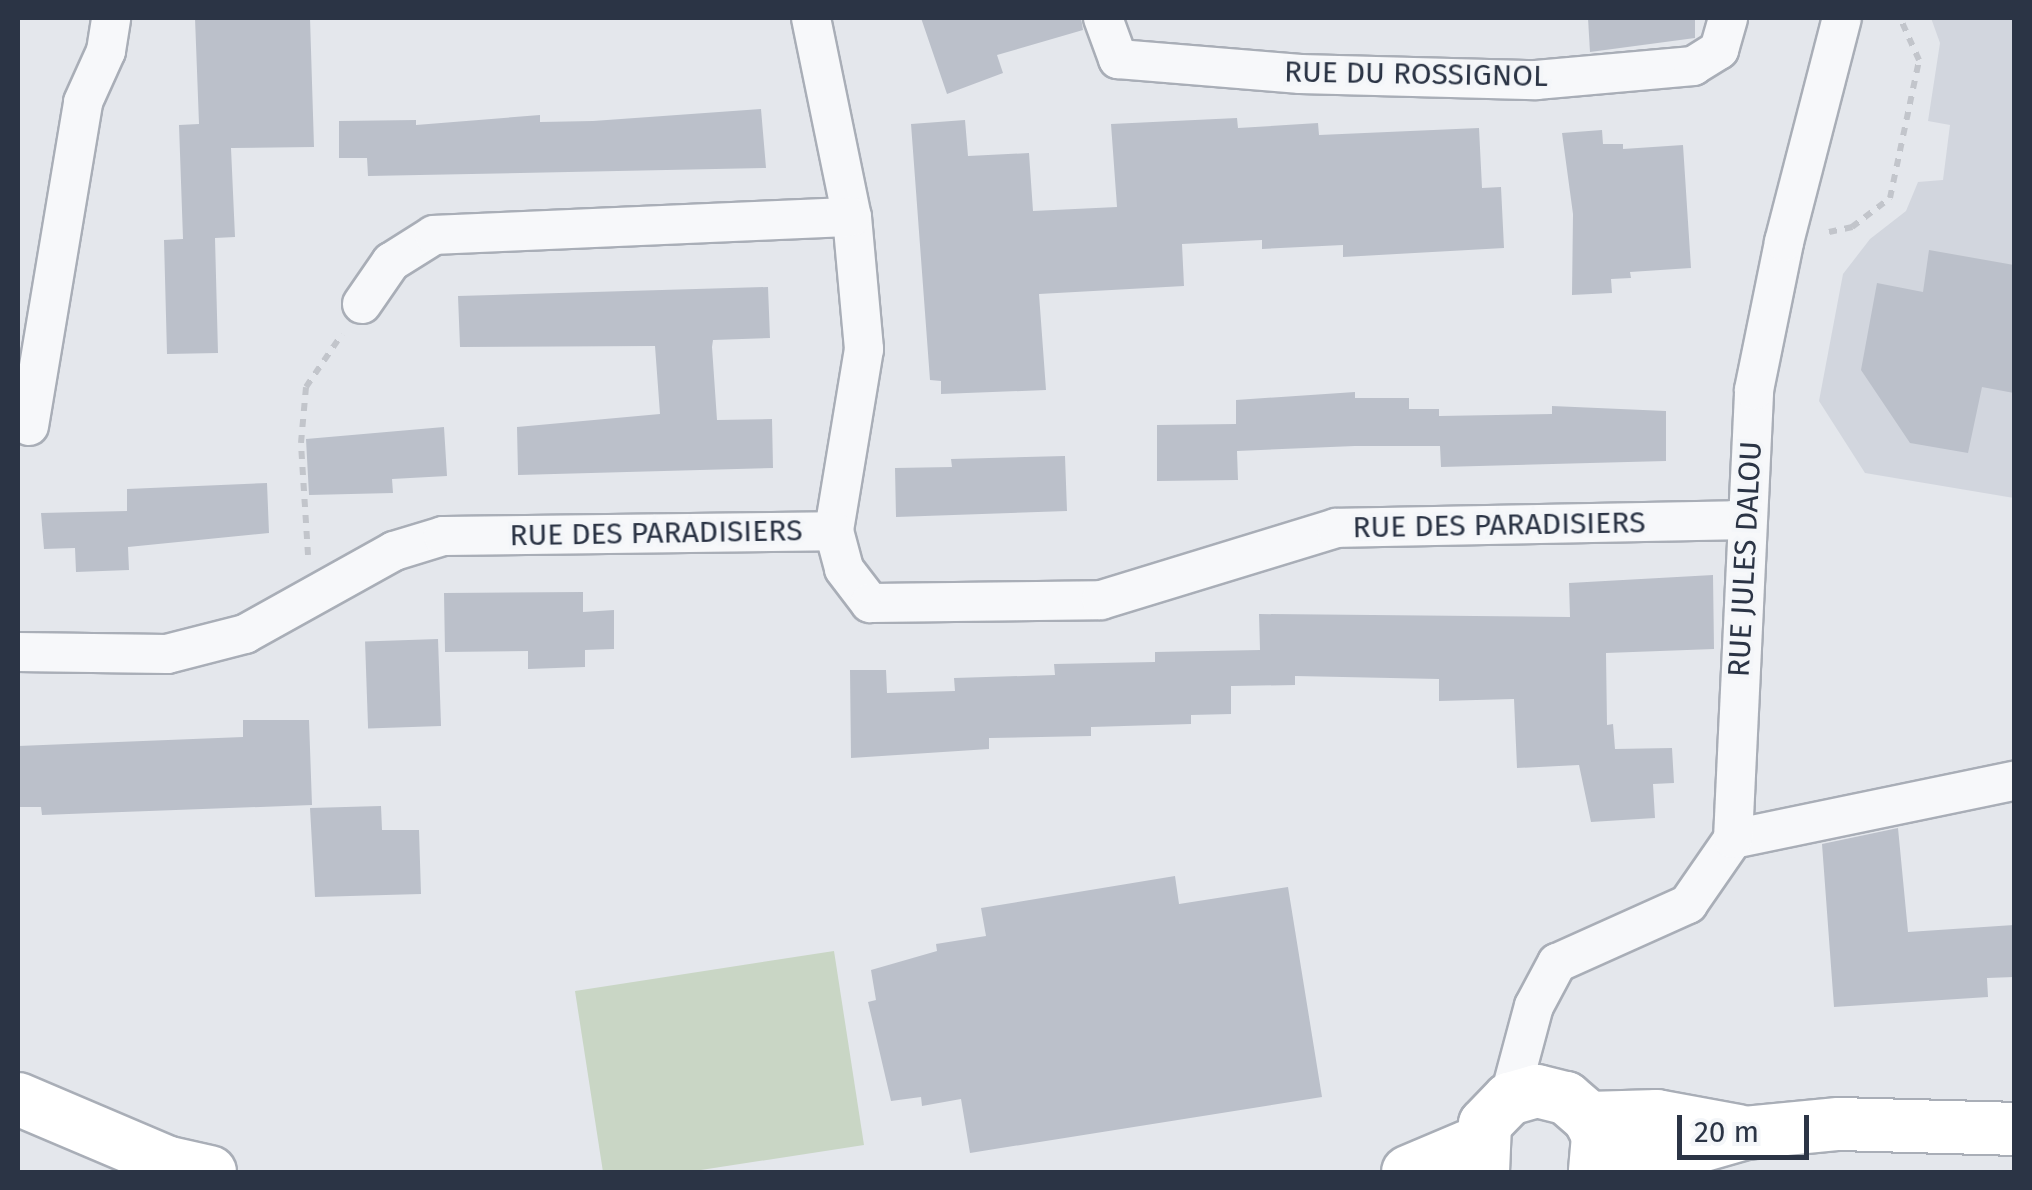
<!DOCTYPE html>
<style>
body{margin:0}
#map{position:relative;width:2032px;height:1190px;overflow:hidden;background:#e4e7ec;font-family:"Fira Sans",sans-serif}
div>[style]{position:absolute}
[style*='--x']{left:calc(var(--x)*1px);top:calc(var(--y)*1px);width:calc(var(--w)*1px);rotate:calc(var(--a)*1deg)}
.built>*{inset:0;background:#d2d6de}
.green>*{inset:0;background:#c9d6c5}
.building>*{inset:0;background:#bbc0ca;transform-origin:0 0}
.path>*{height:6px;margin-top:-3px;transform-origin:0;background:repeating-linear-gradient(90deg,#c2c5cb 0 8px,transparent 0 16px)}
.roads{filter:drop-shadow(2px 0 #a9aeb7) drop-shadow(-2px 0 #a9aeb7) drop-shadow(0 2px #a9aeb7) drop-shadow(0 -2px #a9aeb7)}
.street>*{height:38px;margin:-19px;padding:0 19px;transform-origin:19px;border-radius:19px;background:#f7f8fa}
.secondary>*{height:52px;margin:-26px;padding:0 26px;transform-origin:26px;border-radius:26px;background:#fff}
span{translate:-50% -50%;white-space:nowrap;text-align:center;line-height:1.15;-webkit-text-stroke:8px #f4f6f9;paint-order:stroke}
.street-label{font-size:30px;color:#2b3445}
.frame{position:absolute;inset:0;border:20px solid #2b3445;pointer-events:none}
.scale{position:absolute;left:1677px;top:1115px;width:132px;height:45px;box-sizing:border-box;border:5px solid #2b3445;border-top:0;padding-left:12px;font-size:30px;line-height:35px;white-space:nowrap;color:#2b3445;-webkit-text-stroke:8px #f4f6f9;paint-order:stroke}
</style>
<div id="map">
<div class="built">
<i style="clip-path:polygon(1931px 18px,2014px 18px,2014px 498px,1865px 473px,1819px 401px,1843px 274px,1870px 239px,1906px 211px,1918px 182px,1943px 180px,1950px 125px,1928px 121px,1940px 43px)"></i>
</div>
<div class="green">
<i style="clip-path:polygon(834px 951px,864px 1145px,688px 1172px,603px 1172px,575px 991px)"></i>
</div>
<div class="building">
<i style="clip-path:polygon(195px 18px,310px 18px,314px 147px,231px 148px,235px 237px,215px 238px,218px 353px,167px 354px,164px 240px,183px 239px,179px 125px,199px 124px)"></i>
<i style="clip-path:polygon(921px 18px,1081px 18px,1083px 30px,997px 55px,1003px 73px,947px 94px)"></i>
<i style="clip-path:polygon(1588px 18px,1695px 18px,1695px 38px,1590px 52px)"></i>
<i style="clip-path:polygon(761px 109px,766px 168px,368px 176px,367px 158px,339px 158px,339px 121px,416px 120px,416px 125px,540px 115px,540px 122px,593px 121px)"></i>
<i style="clip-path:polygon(1237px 118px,1238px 128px,1318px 123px,1319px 135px,1479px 128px,1482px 188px,1501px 187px,1504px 248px,1343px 257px,1343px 245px,1262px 249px,1262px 240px,1182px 244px,1184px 286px,1039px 294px,1046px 390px,941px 394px,941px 381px,930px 380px,911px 124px,965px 120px,968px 156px,1029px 153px,1033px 211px,1117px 207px,1111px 124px)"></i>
<i style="clip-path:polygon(1602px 130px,1603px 144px,1623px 144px,1623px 149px,1683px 145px,1691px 268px,1630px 272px,1631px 278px,1611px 279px,1612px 293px,1572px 295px,1573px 214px,1562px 133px)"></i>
<i style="clip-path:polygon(1929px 250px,2014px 265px,2014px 393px,1982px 387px,1968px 453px,1910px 443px,1861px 370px,1877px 283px,1923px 292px)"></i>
<i style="clip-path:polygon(768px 287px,770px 338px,713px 340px,712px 347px,717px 420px,772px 419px,773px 468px,518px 475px,517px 427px,660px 414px,655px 346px,460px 347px,458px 296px)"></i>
<i style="clip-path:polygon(1355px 392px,1355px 398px,1409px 398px,1409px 409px,1439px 409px,1439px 416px,1552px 414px,1552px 406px,1666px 411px,1666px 461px,1441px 467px,1440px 446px,1355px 446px,1237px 451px,1238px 480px,1157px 481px,1157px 425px,1236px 424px,1236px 400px)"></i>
<i style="clip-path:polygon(444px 427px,447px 476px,392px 479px,393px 493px,309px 495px,306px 439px)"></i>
<i style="clip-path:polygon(1065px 456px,1067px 511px,896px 517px,895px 468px,952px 467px,951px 459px)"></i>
<i style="clip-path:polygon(267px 483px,269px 533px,128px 547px,129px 570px,76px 572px,75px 548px,44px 549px,41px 513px,127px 511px,127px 489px)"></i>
<i style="clip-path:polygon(1713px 575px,1714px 649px,1606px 653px,1607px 725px,1613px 724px,1615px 749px,1672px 748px,1674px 783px,1653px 784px,1655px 818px,1591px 822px,1579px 765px,1517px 768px,1514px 699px,1439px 701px,1439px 679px,1295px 676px,1295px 685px,1231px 686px,1231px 714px,1191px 715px,1191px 724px,1091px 727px,1091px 736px,989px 738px,989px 749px,851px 758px,850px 670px,886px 670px,887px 693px,955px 691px,954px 678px,1055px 675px,1054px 664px,1155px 662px,1155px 652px,1260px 650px,1259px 614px,1570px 617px,1569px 583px)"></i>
<i style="clip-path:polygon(583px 592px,583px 612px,614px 610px,614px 649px,585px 650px,585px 667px,528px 669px,528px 651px,445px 652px,444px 593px)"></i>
<i style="left:438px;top:639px;width:87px;height:73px;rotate:88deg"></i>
<i style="clip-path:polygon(243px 720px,309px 720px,312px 805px,42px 815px,41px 807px,18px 807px,18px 746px,243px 737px)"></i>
<i style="clip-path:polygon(381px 806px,382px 830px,419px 830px,421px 894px,315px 897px,310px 808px)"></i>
<i style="clip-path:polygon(1898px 828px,1908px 932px,2014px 925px,2014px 977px,1987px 978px,1988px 997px,1834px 1007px,1822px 844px)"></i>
<i style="clip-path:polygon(1175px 876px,1179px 904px,1288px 887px,1322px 1097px,970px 1153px,961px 1099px,922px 1106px,921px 1097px,891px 1101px,868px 1002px,876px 1000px,871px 970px,937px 951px,936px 944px,986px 936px,981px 908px)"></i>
</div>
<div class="path">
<i style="--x:1829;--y:232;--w:24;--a:-12"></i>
<i style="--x:1852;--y:227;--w:48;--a:-37.3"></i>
<i style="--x:1890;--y:198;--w:141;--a:-78.1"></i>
<i style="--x:1919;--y:60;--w:46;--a:-114.3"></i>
<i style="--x:308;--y:555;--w:112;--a:-93.6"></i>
<i style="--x:301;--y:443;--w:56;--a:-84.9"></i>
<i style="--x:306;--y:387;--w:64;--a:-55.8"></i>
</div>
<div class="roads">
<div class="street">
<i style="--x:811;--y:18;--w:203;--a:78.4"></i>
<i style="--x:852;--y:217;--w:133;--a:84.8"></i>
<i style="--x:864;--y:349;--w:184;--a:99.4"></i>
<i style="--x:1103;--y:18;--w:44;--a:69.9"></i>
<i style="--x:1118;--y:59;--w:183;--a:4.7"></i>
<i style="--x:1300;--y:74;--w:236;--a:1.5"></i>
<i style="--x:1536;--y:80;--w:158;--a:-5.1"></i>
<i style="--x:1693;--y:66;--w:31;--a:-32"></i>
<i style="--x:1719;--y:50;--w:33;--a:-74"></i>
<i style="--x:362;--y:304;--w:51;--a:-55.4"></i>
<i style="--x:391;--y:262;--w:51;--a:-32.1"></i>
<i style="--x:434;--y:235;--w:418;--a:-2.5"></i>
<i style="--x:29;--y:426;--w:328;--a:-80.5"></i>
<i style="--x:83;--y:102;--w:56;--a:-65.7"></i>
<i style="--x:106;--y:51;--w:33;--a:-81"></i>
<i style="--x:18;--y:652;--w:149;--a:0.8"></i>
<i style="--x:167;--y:654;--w:81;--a:-14.4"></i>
<i style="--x:245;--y:634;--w:171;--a:-29.1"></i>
<i style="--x:394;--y:551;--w:51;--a:-17"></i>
<i style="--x:443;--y:536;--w:391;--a:-0.7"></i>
<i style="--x:834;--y:531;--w:39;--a:75"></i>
<i style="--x:844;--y:569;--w:43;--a:52.6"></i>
<i style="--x:870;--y:603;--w:231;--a:-0.7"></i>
<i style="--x:1101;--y:600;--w:246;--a:-17"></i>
<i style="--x:1336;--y:528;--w:407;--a:-1.1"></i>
<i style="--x:1733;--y:839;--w:287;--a:-11.7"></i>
<i style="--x:1509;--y:1099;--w:96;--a:-75"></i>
<i style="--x:1534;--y:1006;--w:49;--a:-61.9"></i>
<i style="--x:1557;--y:963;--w:144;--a:-24.2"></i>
<i style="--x:1688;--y:904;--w:79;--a:-55.3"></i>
<i style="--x:1733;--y:839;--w:449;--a:-87.3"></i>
<i style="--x:1754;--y:390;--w:151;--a:-78.5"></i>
<i style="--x:1784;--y:242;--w:231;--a:-75.5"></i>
</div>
<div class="secondary">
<i style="--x:18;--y:1099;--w:164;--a:23"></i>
<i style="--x:169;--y:1163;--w:42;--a:12.4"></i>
<i style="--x:1589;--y:1118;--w:68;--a:-1.7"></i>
<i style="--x:1657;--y:1116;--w:83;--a:10.4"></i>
<i style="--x:1408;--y:1172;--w:77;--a:-22.9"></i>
<i style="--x:1483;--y:1172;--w:48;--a:-87.6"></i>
<i style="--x:1485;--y:1124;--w:35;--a:-46"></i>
<i style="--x:1509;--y:1099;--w:29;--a:-16"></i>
<i style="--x:1537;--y:1091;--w:30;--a:14"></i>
<i style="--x:1566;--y:1098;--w:30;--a:41"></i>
<i style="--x:1589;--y:1118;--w:20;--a:63"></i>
<i style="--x:1598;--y:1136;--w:36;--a:95"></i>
<i style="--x:1610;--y:1172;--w:141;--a:-16.1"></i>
<i style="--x:1745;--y:1133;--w:94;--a:-5.5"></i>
<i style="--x:1839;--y:1124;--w:175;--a:1.6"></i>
</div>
</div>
<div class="street-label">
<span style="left:1416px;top:74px;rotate:1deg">RUE DU ROSSIGNOL</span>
<span style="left:1499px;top:525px;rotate:-1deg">RUE DES PARADISIERS</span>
<span style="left:656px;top:533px;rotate:-1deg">RUE DES PARADISIERS</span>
<span style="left:1745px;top:559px;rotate:-87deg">RUE JULES DALOU</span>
</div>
<div class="frame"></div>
<div class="scale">20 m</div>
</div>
